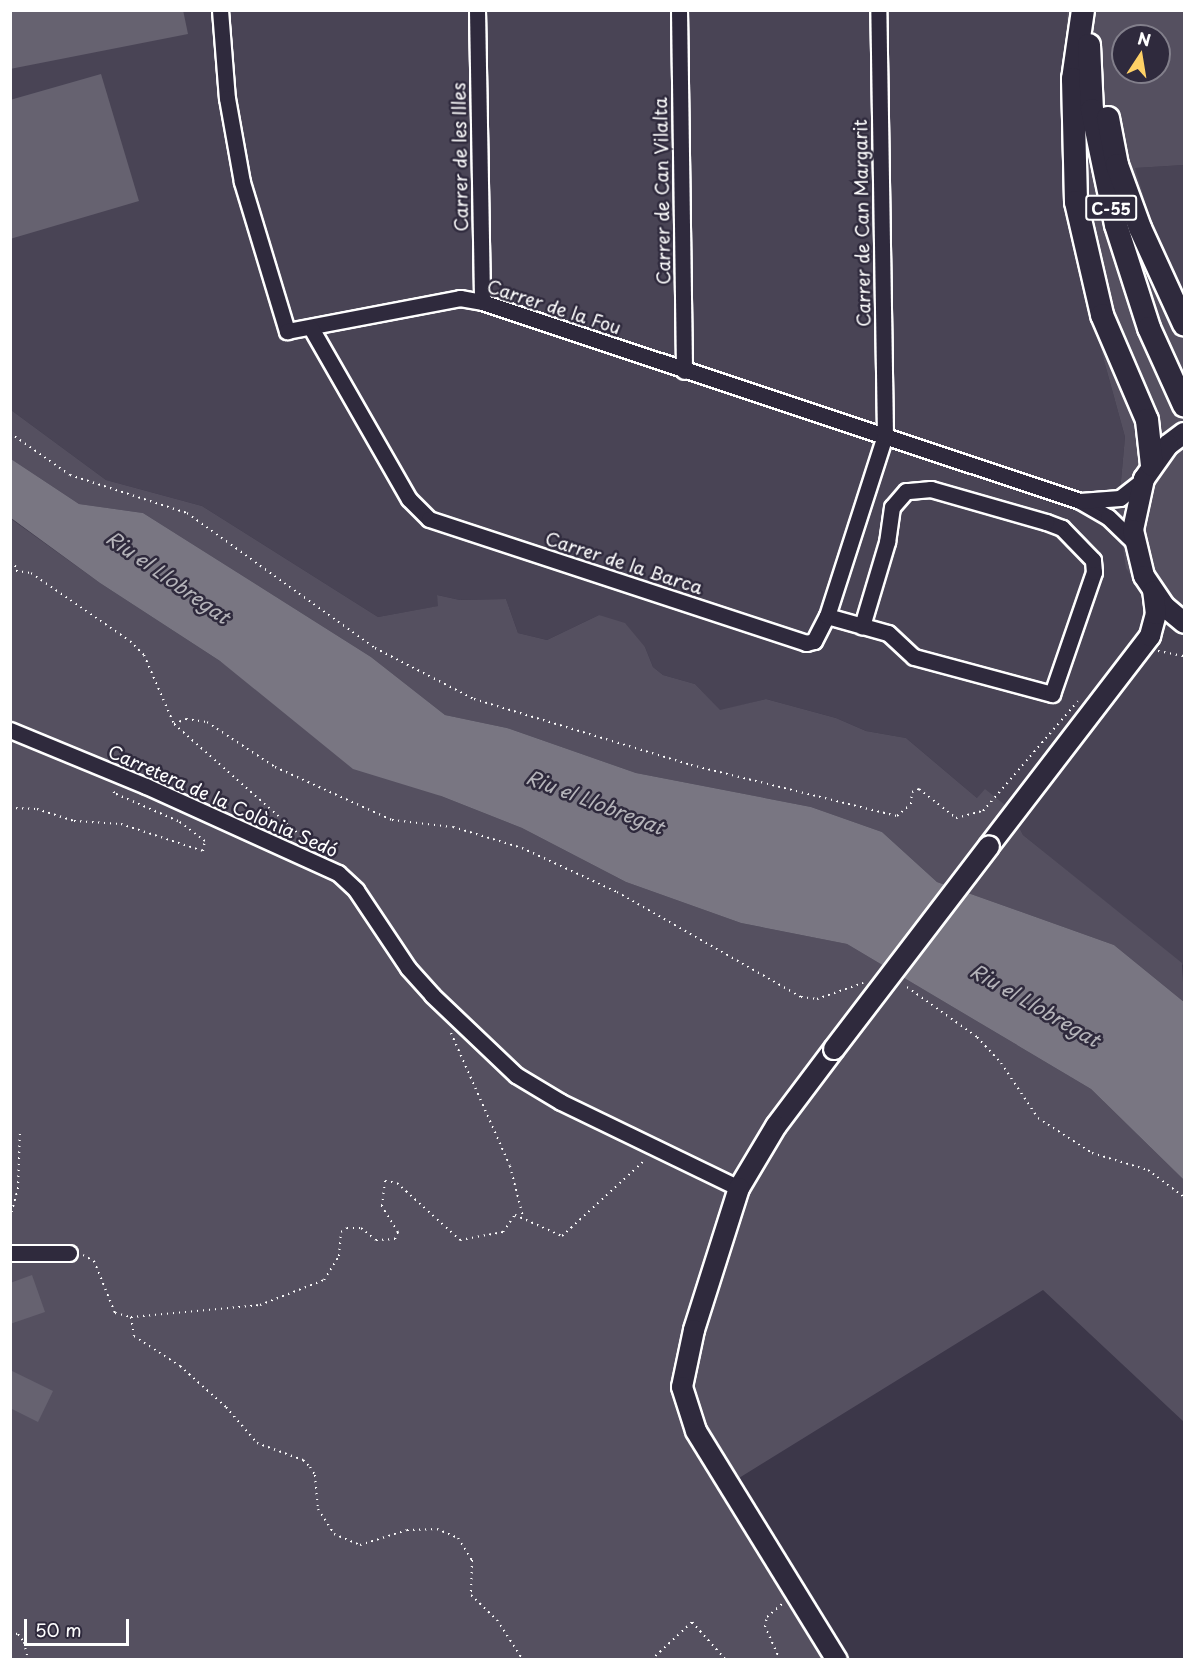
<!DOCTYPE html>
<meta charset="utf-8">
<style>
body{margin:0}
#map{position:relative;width:1195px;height:1670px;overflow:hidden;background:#3c3749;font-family:"Playpen Sans",sans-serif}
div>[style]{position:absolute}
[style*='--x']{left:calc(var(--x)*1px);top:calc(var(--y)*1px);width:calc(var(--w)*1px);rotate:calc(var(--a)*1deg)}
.built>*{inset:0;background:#494455}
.green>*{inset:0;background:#555060}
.water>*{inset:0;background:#797682}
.building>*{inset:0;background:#666270}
.path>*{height:2px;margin-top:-1px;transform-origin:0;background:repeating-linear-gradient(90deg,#fff 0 1.5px,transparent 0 6px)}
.roads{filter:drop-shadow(2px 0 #fff) drop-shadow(-2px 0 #fff) drop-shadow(0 2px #fff) drop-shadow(0 -2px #fff)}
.minor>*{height:15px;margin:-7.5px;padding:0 7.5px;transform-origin:7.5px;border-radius:7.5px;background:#2f2a3d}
.major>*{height:20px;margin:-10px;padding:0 10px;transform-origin:10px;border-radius:10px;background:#2f2a3d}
.highway>*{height:22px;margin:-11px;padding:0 11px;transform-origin:11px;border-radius:11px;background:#2f2a3d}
.bridges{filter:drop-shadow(2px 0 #fff) drop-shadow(-2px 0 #fff) drop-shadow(0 2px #fff) drop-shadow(0 -2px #fff)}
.major-bridge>*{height:20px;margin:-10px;padding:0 10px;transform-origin:10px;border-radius:10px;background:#2f2a3d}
span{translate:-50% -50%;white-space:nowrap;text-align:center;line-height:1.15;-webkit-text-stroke:5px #2f2a3d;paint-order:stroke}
.shield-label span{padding:2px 4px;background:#2f2a3d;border:2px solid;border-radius:4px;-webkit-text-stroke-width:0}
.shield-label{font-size:16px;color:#fff;font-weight:700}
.street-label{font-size:18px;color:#fff}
.water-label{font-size:20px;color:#b5b4ba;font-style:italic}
.frame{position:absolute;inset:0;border:12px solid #fff;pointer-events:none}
.north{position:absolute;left:1111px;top:24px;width:60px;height:60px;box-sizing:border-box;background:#2f2a3d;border:2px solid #827f8b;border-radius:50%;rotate:12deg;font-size:16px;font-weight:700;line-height:24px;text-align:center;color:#fff}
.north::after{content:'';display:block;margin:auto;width:21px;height:27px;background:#ffd166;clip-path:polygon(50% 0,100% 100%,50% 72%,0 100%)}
.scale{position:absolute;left:24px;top:1619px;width:105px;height:27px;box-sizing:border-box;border:3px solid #fff;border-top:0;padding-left:8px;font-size:18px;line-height:21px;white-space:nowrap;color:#fff;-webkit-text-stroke:4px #2f2a3d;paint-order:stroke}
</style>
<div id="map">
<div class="built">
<i style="clip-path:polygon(11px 11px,1067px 11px,1062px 114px,1067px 184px,1077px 262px,1125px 437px,1118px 514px,1162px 622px,1184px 636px,1184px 966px,1023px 835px,1010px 809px,977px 798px,906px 738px,866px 731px,836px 718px,766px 699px,720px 711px,695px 684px,663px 675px,653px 667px,645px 647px,599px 615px,547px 640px,518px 633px,506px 599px,460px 600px,437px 595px,439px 606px,378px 617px,202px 506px,106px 480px,11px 410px)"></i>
<i style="clip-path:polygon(1184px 165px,1184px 294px,1159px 247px,1134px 168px)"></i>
</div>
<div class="green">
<i style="clip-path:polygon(evenodd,1067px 11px,1184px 11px,1184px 165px,1135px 168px,1159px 247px,1184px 294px,1184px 636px,1162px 622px,1126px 568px,1118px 514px,1125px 437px,1077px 262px,1067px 184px,1062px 114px,1067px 11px,1123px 36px,1159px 36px,1159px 72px,1123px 72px,1123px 36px)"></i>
<i style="clip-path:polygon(11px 410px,106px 480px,202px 506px,378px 617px,438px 606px,437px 595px,460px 600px,506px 599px,518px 633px,547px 640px,599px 615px,625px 623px,645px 647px,653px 667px,663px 675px,695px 684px,720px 710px,766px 699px,836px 718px,866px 731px,906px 738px,977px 798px,985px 789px,1010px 809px,1023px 835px,1182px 963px,1184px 1002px,1114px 945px,937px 882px,882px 832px,811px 807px,636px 773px,507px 728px,445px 715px,371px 657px,143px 513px,79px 504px,11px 459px)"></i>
<i style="clip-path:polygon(10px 518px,100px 583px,220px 661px,441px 796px,522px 828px,626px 882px,741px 923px,847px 944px,1091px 1089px,1184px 1180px,1184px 1422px,1043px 1290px,739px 1478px,850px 1659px,11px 1659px)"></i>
</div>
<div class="water">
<i style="clip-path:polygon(11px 459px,79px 504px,143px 513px,371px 657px,445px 715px,507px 728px,636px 773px,811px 807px,882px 832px,937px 882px,1114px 945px,1184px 1002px,1184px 1180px,1091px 1089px,847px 944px,741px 923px,626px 882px,522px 828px,441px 796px,353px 769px,220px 661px,100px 583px,11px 518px)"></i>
</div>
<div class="building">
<i style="clip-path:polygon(10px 10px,183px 10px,188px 34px,10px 69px)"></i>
<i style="clip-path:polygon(101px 74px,139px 201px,10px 239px,10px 100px)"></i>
<i style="clip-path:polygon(32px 1275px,45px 1312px,10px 1324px,10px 1283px)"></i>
<i style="clip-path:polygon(10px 1370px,53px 1391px,38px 1422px,10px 1408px)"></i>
</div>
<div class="path">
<i style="--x:10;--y:433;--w:73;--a:35"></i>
<i style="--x:70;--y:475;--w:123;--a:18"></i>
<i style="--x:187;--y:513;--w:231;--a:35.7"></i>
<i style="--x:375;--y:648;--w:111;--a:27.3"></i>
<i style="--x:474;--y:699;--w:227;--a:16.9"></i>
<i style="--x:691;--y:765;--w:212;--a:13.9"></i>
<i style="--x:897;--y:816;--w:18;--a:-41"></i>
<i style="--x:911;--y:804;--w:12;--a:-85"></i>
<i style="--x:912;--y:792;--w:8;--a:-23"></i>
<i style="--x:919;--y:789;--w:47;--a:38.1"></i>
<i style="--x:956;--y:818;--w:28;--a:-15"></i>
<i style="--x:983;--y:811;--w:145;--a:-49.2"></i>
<i style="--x:10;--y:562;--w:11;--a:38"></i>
<i style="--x:10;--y:570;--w:21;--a:8"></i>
<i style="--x:31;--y:573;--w:120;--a:34.5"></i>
<i style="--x:130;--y:641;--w:20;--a:45"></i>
<i style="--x:144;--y:655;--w:75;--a:66.5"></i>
<i style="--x:174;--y:724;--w:180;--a:41.4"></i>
<i style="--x:1158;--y:651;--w:26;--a:11"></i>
<i style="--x:174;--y:724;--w:13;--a:-23"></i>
<i style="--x:186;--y:719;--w:21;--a:8"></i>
<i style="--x:207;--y:722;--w:82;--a:33.5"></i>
<i style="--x:275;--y:767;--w:128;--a:24.4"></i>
<i style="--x:392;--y:820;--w:61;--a:6.5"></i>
<i style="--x:453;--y:827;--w:72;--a:16.9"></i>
<i style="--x:522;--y:848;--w:105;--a:24.9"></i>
<i style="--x:617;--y:892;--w:212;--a:29.7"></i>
<i style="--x:801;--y:997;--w:16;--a:7"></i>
<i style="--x:817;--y:999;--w:49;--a:-19.2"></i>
<i style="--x:10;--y:808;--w:27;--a:2"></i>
<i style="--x:37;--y:809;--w:39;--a:18"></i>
<i style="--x:74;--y:821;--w:47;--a:3.7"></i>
<i style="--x:121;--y:824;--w:86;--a:18.2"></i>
<i style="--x:203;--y:851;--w:10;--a:-79"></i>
<i style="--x:205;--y:841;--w:34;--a:-143"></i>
<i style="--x:178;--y:821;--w:70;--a:-156.4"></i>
<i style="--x:114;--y:793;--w:5;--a:-101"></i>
<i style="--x:907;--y:987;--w:86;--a:35.5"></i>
<i style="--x:977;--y:1037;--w:35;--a:47"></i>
<i style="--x:1001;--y:1063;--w:66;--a:56.1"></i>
<i style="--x:1038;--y:1118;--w:64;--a:32.9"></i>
<i style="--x:1092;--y:1153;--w:59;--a:16.9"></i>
<i style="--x:1148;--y:1170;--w:45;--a:36.9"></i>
<i style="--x:451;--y:1033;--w:145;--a:66.1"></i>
<i style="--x:510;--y:1166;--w:53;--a:75.7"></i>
<i style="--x:10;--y:1218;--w:30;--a:-75"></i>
<i style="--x:18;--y:1189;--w:58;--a:-88"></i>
<i style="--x:83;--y:1255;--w:13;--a:29"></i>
<i style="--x:94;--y:1261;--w:56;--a:68"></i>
<i style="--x:115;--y:1313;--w:16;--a:14"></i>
<i style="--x:131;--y:1317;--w:130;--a:-5.3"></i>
<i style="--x:260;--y:1305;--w:69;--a:-21.3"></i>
<i style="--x:324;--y:1280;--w:28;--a:-58"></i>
<i style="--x:339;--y:1256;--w:24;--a:-85"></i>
<i style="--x:341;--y:1232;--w:7;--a:-34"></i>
<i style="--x:347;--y:1228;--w:14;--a:0"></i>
<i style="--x:361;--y:1228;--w:19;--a:39"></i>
<i style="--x:376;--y:1240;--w:19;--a:-3"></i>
<i style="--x:395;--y:1239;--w:8;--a:-67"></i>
<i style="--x:398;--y:1232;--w:31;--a:-122"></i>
<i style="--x:382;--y:1206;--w:25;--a:-83"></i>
<i style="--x:385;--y:1181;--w:12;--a:9"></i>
<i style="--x:397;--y:1183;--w:85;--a:42.1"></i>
<i style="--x:460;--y:1240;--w:44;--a:-10.5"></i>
<i style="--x:503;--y:1232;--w:21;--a:-55"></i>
<i style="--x:515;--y:1215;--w:51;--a:24.1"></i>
<i style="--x:562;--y:1236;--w:114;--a:-42.5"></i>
<i style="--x:131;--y:1317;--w:19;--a:81"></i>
<i style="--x:134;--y:1336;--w:55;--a:33.1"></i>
<i style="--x:180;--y:1366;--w:62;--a:41.7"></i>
<i style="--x:226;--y:1407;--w:48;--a:49.3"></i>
<i style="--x:257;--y:1443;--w:49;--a:20.3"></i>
<i style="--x:303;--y:1460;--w:10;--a:45"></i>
<i style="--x:310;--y:1467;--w:9;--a:58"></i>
<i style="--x:315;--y:1475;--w:34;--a:85"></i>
<i style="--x:318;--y:1509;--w:30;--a:57"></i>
<i style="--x:334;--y:1534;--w:28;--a:23"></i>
<i style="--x:360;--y:1545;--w:49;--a:-17.7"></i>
<i style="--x:407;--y:1530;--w:30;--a:-2"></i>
<i style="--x:437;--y:1529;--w:23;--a:23"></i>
<i style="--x:458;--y:1538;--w:26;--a:58"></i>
<i style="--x:472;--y:1560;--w:35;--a:92"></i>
<i style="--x:471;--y:1595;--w:36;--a:44"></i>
<i style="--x:497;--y:1620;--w:48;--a:57"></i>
<i style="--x:10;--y:1633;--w:8;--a:7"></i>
<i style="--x:18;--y:1634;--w:10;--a:53"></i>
<i style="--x:24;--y:1642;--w:18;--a:77"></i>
<i style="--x:651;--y:1660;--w:56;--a:-42.8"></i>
<i style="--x:692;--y:1622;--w:51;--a:48.2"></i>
<i style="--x:780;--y:1660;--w:36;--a:-114"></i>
<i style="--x:765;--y:1627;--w:10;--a:-79"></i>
<i style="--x:767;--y:1617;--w:20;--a:-41"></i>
</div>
<div class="roads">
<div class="minor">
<i style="--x:220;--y:10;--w:88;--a:85.5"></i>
<i style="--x:227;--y:98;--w:85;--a:79.9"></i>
<i style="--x:242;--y:182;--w:156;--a:73.2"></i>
<i style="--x:287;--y:331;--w:176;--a:-10.8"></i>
<i style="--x:460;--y:298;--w:22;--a:10"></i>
<i style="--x:482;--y:302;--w:630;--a:18.41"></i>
<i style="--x:1080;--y:501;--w:32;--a:30"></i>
<i style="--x:1108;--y:517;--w:36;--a:44"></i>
<i style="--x:477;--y:10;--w:292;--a:89"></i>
<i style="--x:679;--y:10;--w:361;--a:89.2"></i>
<i style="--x:311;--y:328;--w:197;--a:60.2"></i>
<i style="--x:409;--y:499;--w:28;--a:45"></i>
<i style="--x:429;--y:519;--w:397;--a:18.2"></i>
<i style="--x:806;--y:643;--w:8;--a:-14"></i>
<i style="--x:814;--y:641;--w:28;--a:-63"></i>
<i style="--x:827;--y:616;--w:190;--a:-72.2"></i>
<i style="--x:885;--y:435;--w:425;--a:-90.9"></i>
<i style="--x:1080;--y:501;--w:40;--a:-4.3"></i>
<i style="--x:1120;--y:498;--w:31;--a:-38"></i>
<i style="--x:827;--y:616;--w:63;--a:15.6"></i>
<i style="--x:888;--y:633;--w:35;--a:43"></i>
<i style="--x:914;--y:657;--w:143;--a:15"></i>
<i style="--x:1052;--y:694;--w:129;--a:-71"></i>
<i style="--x:1094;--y:572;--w:12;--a:-95"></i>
<i style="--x:1093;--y:560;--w:45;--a:-134.1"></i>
<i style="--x:1062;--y:528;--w:17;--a:-159"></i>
<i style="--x:1046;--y:522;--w:120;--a:-164"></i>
<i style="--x:931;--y:489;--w:25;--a:175"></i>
<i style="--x:906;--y:491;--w:21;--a:131"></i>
<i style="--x:892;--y:507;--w:35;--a:98"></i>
<i style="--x:887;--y:542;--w:88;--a:106.6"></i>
<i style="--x:10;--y:730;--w:147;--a:22.4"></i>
<i style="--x:146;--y:786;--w:211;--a:24.4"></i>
<i style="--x:338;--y:873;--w:25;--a:43"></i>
<i style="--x:356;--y:890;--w:94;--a:56.3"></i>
<i style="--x:408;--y:968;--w:36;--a:48"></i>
<i style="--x:432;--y:995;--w:116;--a:43.6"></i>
<i style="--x:516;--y:1075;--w:52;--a:31"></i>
<i style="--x:561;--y:1102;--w:198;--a:25.8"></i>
<i style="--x:10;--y:1253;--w:59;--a:0"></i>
</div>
<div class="major">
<i style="--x:1184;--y:433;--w:20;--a:143"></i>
<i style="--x:1168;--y:445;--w:42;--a:125.2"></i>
<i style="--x:1144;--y:479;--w:52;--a:102.2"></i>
<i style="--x:1133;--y:530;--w:47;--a:76.6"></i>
<i style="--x:1144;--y:576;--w:36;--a:56"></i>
<i style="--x:1164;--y:606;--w:26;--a:40"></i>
<i style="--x:989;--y:846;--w:265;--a:-52.5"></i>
<i style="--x:1150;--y:636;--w:23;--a:-75"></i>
<i style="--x:1156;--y:614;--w:23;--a:-97"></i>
<i style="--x:834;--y:1049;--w:96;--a:127"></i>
<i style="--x:776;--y:1126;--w:72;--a:120.8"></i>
<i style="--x:739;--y:1188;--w:149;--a:107.6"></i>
<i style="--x:694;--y:1330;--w:58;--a:101.9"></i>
<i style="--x:682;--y:1387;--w:46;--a:72.3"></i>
<i style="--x:696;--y:1431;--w:269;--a:58.4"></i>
</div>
<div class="highway">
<i style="--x:1083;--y:10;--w:70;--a:98.2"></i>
<i style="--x:1073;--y:79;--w:123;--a:88.6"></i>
<i style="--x:1076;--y:202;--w:116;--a:77"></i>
<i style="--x:1102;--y:315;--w:114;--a:66.8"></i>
<i style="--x:1147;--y:420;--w:45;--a:83.7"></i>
<i style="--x:1089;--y:45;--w:65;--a:87.4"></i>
<i style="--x:1092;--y:110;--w:117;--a:78.2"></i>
<i style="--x:1116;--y:225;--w:108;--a:72.2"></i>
<i style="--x:1149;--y:328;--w:85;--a:65.6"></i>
<i style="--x:1108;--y:118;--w:48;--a:79.2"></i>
<i style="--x:1117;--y:165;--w:67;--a:69.9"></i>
<i style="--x:1140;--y:228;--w:106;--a:65.4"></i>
</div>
</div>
<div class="bridges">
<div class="major-bridge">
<i style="--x:834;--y:1049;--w:255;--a:-52.6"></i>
</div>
</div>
<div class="shield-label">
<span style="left:1111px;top:208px">C-55</span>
</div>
<div class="street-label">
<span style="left:460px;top:157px;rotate:-91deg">Carrer de les Illes</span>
<span style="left:662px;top:191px;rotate:-91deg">Carrer de Can Vilalta</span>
<span style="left:862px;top:223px;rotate:-91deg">Carrer de Can Margarit</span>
<span style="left:554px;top:307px;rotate:18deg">Carrer de la Fou</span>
<span style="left:624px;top:563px;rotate:18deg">Carrer de la Barca</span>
<span style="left:223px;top:801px;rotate:24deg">Carretera de la Colònia Sedó</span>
</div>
<div class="water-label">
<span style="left:168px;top:577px;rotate:35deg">Riu el Llobregat</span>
<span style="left:595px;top:802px;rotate:21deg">Riu el Llobregat</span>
<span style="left:1035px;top:1005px;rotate:30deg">Riu el Llobregat</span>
</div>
<div class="frame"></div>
<div class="north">N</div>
<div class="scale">50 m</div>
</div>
